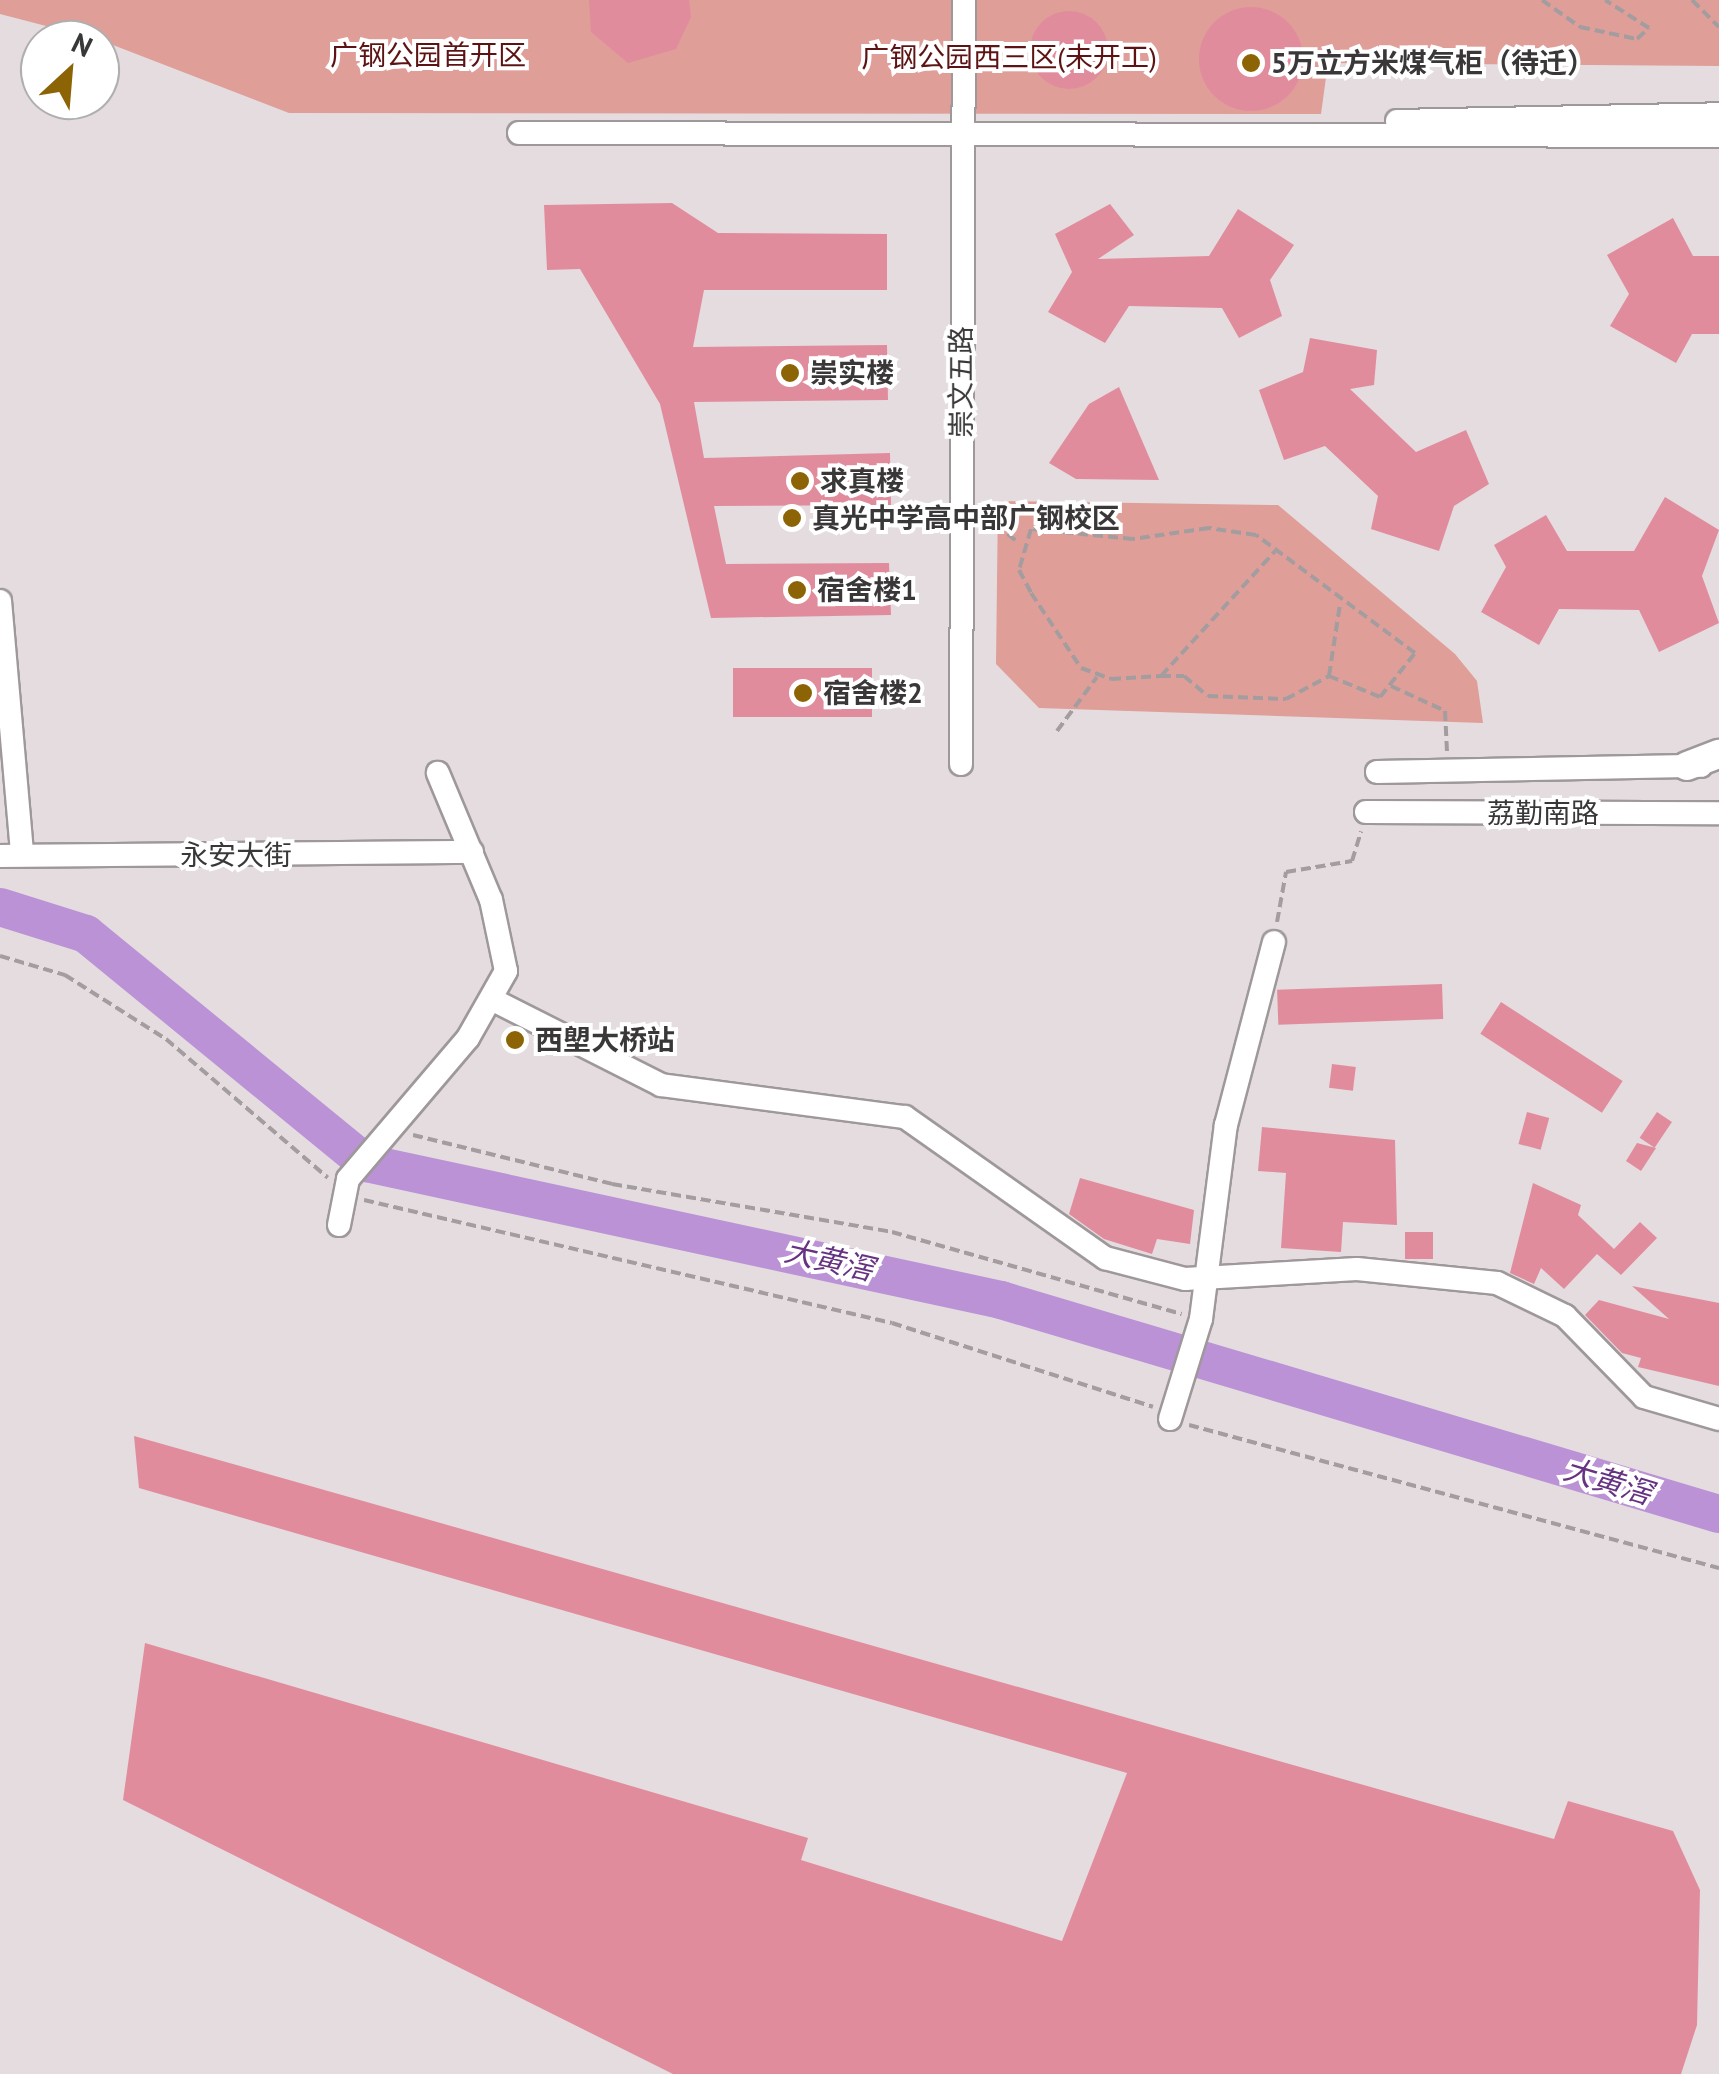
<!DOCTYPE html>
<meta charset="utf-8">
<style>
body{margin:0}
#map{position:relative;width:1719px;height:2074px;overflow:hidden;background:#e4dcdf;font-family:"PT Sans","Noto Sans SC",sans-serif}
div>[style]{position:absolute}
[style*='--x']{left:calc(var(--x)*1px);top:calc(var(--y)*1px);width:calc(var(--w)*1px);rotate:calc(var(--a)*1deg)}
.green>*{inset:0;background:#df9e98}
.river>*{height:38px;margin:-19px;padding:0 19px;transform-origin:19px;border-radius:19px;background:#ba92d5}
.building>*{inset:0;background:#e18c9d;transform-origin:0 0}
.round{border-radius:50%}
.path>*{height:4px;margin-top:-2px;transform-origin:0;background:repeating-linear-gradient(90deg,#a39d9f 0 10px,transparent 0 15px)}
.roads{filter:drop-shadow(2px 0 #9f989b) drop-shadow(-2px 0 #9f989b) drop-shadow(0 2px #9f989b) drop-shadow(0 -2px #9f989b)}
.minor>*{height:22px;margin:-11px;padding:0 11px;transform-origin:11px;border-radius:11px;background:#fff}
.major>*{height:28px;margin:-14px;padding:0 14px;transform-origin:14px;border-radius:14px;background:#fff}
.dots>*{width:28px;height:28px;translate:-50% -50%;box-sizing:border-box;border:5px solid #fff;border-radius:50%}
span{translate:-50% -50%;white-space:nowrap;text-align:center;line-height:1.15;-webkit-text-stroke:8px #fff;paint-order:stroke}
.park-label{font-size:28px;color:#5d1213}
.poi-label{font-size:28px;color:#3a3738;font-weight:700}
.left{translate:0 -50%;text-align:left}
.street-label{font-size:28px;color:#3a3738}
.water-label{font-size:30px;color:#663383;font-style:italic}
.north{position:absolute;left:20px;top:20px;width:100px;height:100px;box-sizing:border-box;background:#fff;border:2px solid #b0afaf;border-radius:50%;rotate:26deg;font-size:28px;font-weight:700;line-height:40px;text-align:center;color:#3a3738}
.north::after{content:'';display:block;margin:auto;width:35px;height:45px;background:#8c6406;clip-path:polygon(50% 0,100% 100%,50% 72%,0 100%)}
</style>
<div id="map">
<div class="green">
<i style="clip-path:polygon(0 0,1719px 0,1719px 66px,1328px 63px,1321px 114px,289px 113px,100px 40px,0 14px)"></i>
<i style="clip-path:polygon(998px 501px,1278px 505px,1455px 654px,1477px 681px,1483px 723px,1039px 708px,996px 664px)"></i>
</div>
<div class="river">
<i style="--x:0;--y:907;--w:90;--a:17.4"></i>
<i style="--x:86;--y:934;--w:362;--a:39.3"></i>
<i style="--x:366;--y:1163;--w:650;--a:12.17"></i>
<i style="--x:1001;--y:1300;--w:749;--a:16.6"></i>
</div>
<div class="building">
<i style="clip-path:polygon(589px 0,689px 0,691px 17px,676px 49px,628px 63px,591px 32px)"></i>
<i class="round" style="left:1199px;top:7px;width:104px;height:104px"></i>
<i class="round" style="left:1030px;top:11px;width:78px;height:78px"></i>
<i style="clip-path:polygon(672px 203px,718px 233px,887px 234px,887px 290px,704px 290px,693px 347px,887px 345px,888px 400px,694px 402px,704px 458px,890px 453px,891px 505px,714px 506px,726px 564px,889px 563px,891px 615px,711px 618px,660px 404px,580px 269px,547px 270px,544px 205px)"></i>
<i style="clip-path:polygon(1110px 204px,1134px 235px,1098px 259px,1209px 256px,1238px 209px,1294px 245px,1270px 280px,1282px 316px,1239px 338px,1222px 308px,1129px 306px,1105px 343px,1048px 312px,1072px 272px,1055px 234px)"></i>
<i style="clip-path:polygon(1673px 218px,1693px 256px,1719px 256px,1719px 334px,1692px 334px,1676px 363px,1610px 326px,1629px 294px,1607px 255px)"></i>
<i style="clip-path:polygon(1310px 338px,1377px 350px,1374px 385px,1350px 389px,1416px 452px,1466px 430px,1489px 484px,1454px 506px,1439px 551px,1371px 529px,1378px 496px,1325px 446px,1284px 460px,1259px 390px,1303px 372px)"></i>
<i style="clip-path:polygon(1119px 387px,1159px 480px,1076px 479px,1049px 463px,1089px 404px)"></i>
<i style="clip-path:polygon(1665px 497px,1719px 530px,1702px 576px,1719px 623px,1659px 652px,1639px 610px,1559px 609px,1539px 645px,1481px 612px,1506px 567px,1494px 545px,1546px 515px,1567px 551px,1634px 551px)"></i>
<i style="left:872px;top:668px;width:49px;height:139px;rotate:90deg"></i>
<i style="left:1442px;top:984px;width:35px;height:165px;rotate:88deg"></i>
<i style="left:1501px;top:1002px;width:145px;height:38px;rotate:33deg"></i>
<i style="left:1332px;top:1064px;width:24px;height:24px;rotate:7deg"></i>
<i style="left:1527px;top:1112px;width:23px;height:33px;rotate:15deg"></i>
<i style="left:1657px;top:1112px;width:18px;height:31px;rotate:34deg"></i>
<i style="clip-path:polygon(1262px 1127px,1395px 1140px,1397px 1225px,1343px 1222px,1341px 1252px,1281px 1248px,1286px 1173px,1258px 1171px)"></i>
<i style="clip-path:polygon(1637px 1143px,1656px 1148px,1641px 1171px,1626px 1161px)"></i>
<i style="clip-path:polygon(1080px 1178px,1194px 1210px,1190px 1244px,1157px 1239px,1152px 1254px,1104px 1239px,1069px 1214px)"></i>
<i style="clip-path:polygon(1533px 1183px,1581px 1205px,1578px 1215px,1614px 1249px,1640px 1222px,1657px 1238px,1621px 1275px,1597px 1254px,1564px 1289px,1541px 1268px,1534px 1284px,1510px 1273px)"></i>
<i style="left:1405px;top:1232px;width:28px;height:27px"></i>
<i style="clip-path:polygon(1632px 1286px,1719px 1303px,1719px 1386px,1638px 1367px,1641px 1358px,1622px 1353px,1585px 1315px,1599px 1300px,1669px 1319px)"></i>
<i style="clip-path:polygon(134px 1436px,1554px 1839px,1568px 1801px,1673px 1831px,1700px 1890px,1697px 2025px,1681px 2074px,673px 2074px,123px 1800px,145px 1643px,808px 1838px,801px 1860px,1062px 1941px,1127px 1773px,139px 1488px)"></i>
</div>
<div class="path">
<i style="--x:1542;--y:0;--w:47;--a:35.4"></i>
<i style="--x:1580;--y:27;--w:58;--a:11.9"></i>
<i style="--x:1637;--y:39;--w:16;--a:-43"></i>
<i style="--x:1649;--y:28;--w:52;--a:-147.5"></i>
<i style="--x:1692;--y:0;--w:38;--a:45"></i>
<i style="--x:984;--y:515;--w:45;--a:38.7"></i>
<i style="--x:1161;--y:676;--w:23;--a:0"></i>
<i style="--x:1184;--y:676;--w:31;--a:40"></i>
<i style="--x:1208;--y:696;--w:78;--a:2.2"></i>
<i style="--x:1286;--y:699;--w:49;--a:-28.1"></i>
<i style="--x:1329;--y:676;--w:55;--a:22.4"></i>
<i style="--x:1380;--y:697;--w:56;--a:-51.5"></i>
<i style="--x:1415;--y:653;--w:198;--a:-143.4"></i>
<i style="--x:1256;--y:535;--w:48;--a:-171.5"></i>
<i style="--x:1209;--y:528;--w:77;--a:171.8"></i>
<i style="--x:1133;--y:539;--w:102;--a:-174.4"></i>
<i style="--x:1031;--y:529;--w:43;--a:106.3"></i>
<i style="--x:1019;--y:570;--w:26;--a:62"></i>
<i style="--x:1031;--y:593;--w:90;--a:56.3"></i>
<i style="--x:1081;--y:668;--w:32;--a:20"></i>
<i style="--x:1111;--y:679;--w:50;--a:-3.4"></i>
<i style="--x:1161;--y:676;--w:169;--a:-47.6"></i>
<i style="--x:1329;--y:676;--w:73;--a:-81.3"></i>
<i style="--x:1391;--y:686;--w:60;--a:24.8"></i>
<i style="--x:1445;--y:711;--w:41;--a:87.2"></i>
<i style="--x:1057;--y:731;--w:67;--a:-53.5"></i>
<i style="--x:1277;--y:922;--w:51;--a:-79.8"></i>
<i style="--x:1286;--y:872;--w:67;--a:-9.5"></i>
<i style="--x:1352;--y:861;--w:31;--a:-73"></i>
<i style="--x:0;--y:956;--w:68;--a:16.3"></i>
<i style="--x:65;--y:975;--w:120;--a:32.4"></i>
<i style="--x:166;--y:1039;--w:213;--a:40.6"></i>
<i style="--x:413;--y:1135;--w:205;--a:13.8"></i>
<i style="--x:612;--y:1184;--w:284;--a:9.7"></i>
<i style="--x:892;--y:1232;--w:301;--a:15.8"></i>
<i style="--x:364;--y:1200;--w:542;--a:13.11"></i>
<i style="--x:892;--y:1323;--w:274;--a:17.8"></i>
<i style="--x:1189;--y:1425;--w:549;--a:15.1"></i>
</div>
<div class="roads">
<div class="minor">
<i style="--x:1397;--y:121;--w:322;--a:-1.2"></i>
<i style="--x:519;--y:133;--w:1200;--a:0.14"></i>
<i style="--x:0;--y:601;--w:255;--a:85"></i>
<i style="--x:961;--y:764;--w:764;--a:-89.78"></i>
<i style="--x:1377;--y:772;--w:324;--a:-1.1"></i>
<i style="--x:1366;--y:812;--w:353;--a:0.2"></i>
<i style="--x:0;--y:856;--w:472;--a:-0.5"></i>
<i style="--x:495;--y:1001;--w:186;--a:26.8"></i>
<i style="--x:661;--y:1085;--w:246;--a:7.5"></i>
<i style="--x:905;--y:1117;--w:245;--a:35.2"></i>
<i style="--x:1105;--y:1258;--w:83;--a:14.7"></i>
<i style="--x:1185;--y:1279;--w:172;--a:-3.3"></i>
<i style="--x:1357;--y:1269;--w:141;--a:5.7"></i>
<i style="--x:1497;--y:1283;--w:76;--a:25.9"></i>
<i style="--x:1565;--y:1316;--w:113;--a:45.7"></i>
<i style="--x:1644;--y:1397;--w:78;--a:16.3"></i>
<i style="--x:339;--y:1225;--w:47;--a:-78.9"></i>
<i style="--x:348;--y:1179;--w:185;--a:-49.6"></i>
<i style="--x:468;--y:1038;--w:77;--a:-60.4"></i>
<i style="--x:506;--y:971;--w:73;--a:-101.9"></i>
<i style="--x:491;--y:900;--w:138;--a:-112.7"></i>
<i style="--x:1170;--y:1419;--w:105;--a:-72.8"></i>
<i style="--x:1201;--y:1319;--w:196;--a:-82.7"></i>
<i style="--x:1226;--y:1125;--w:189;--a:-75.3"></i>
</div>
<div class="major">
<i style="--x:1687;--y:766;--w:34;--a:-21"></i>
</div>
</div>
<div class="dots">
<i style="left:1251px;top:63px;background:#8c6406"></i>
<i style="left:790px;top:373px;background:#8c6406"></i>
<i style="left:800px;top:481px;background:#8c6406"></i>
<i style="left:792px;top:518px;background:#8c6406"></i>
<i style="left:797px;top:590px;background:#8c6406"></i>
<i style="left:803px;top:693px;background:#8c6406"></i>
<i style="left:515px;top:1040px;background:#8c6406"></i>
</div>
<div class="park-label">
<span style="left:428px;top:55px">广钢公园首开区</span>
<span style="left:1009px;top:57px">广钢公园西三区(未开工)</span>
</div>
<div class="poi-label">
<span class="left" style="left:1271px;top:63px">5万立方米煤气柜（待迁）</span>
<span class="left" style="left:810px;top:373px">崇实楼</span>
<span class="left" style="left:820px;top:481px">求真楼</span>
<span class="left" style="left:812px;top:518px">真光中学高中部广钢校区</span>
<span class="left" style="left:817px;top:590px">宿舍楼1</span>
<span class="left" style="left:823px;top:693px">宿舍楼2</span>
<span class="left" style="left:535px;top:1040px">西塱大桥站</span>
</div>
<div class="street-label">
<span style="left:961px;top:382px;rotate:-90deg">崇文五路</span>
<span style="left:1543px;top:813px">荔勤南路</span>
<span style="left:236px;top:855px">永安大街</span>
</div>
<div class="water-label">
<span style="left:829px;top:1260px;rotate:13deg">大黄滘</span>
<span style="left:1608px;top:1481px;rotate:17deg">大黄滘</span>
</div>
<div class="north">N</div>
</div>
